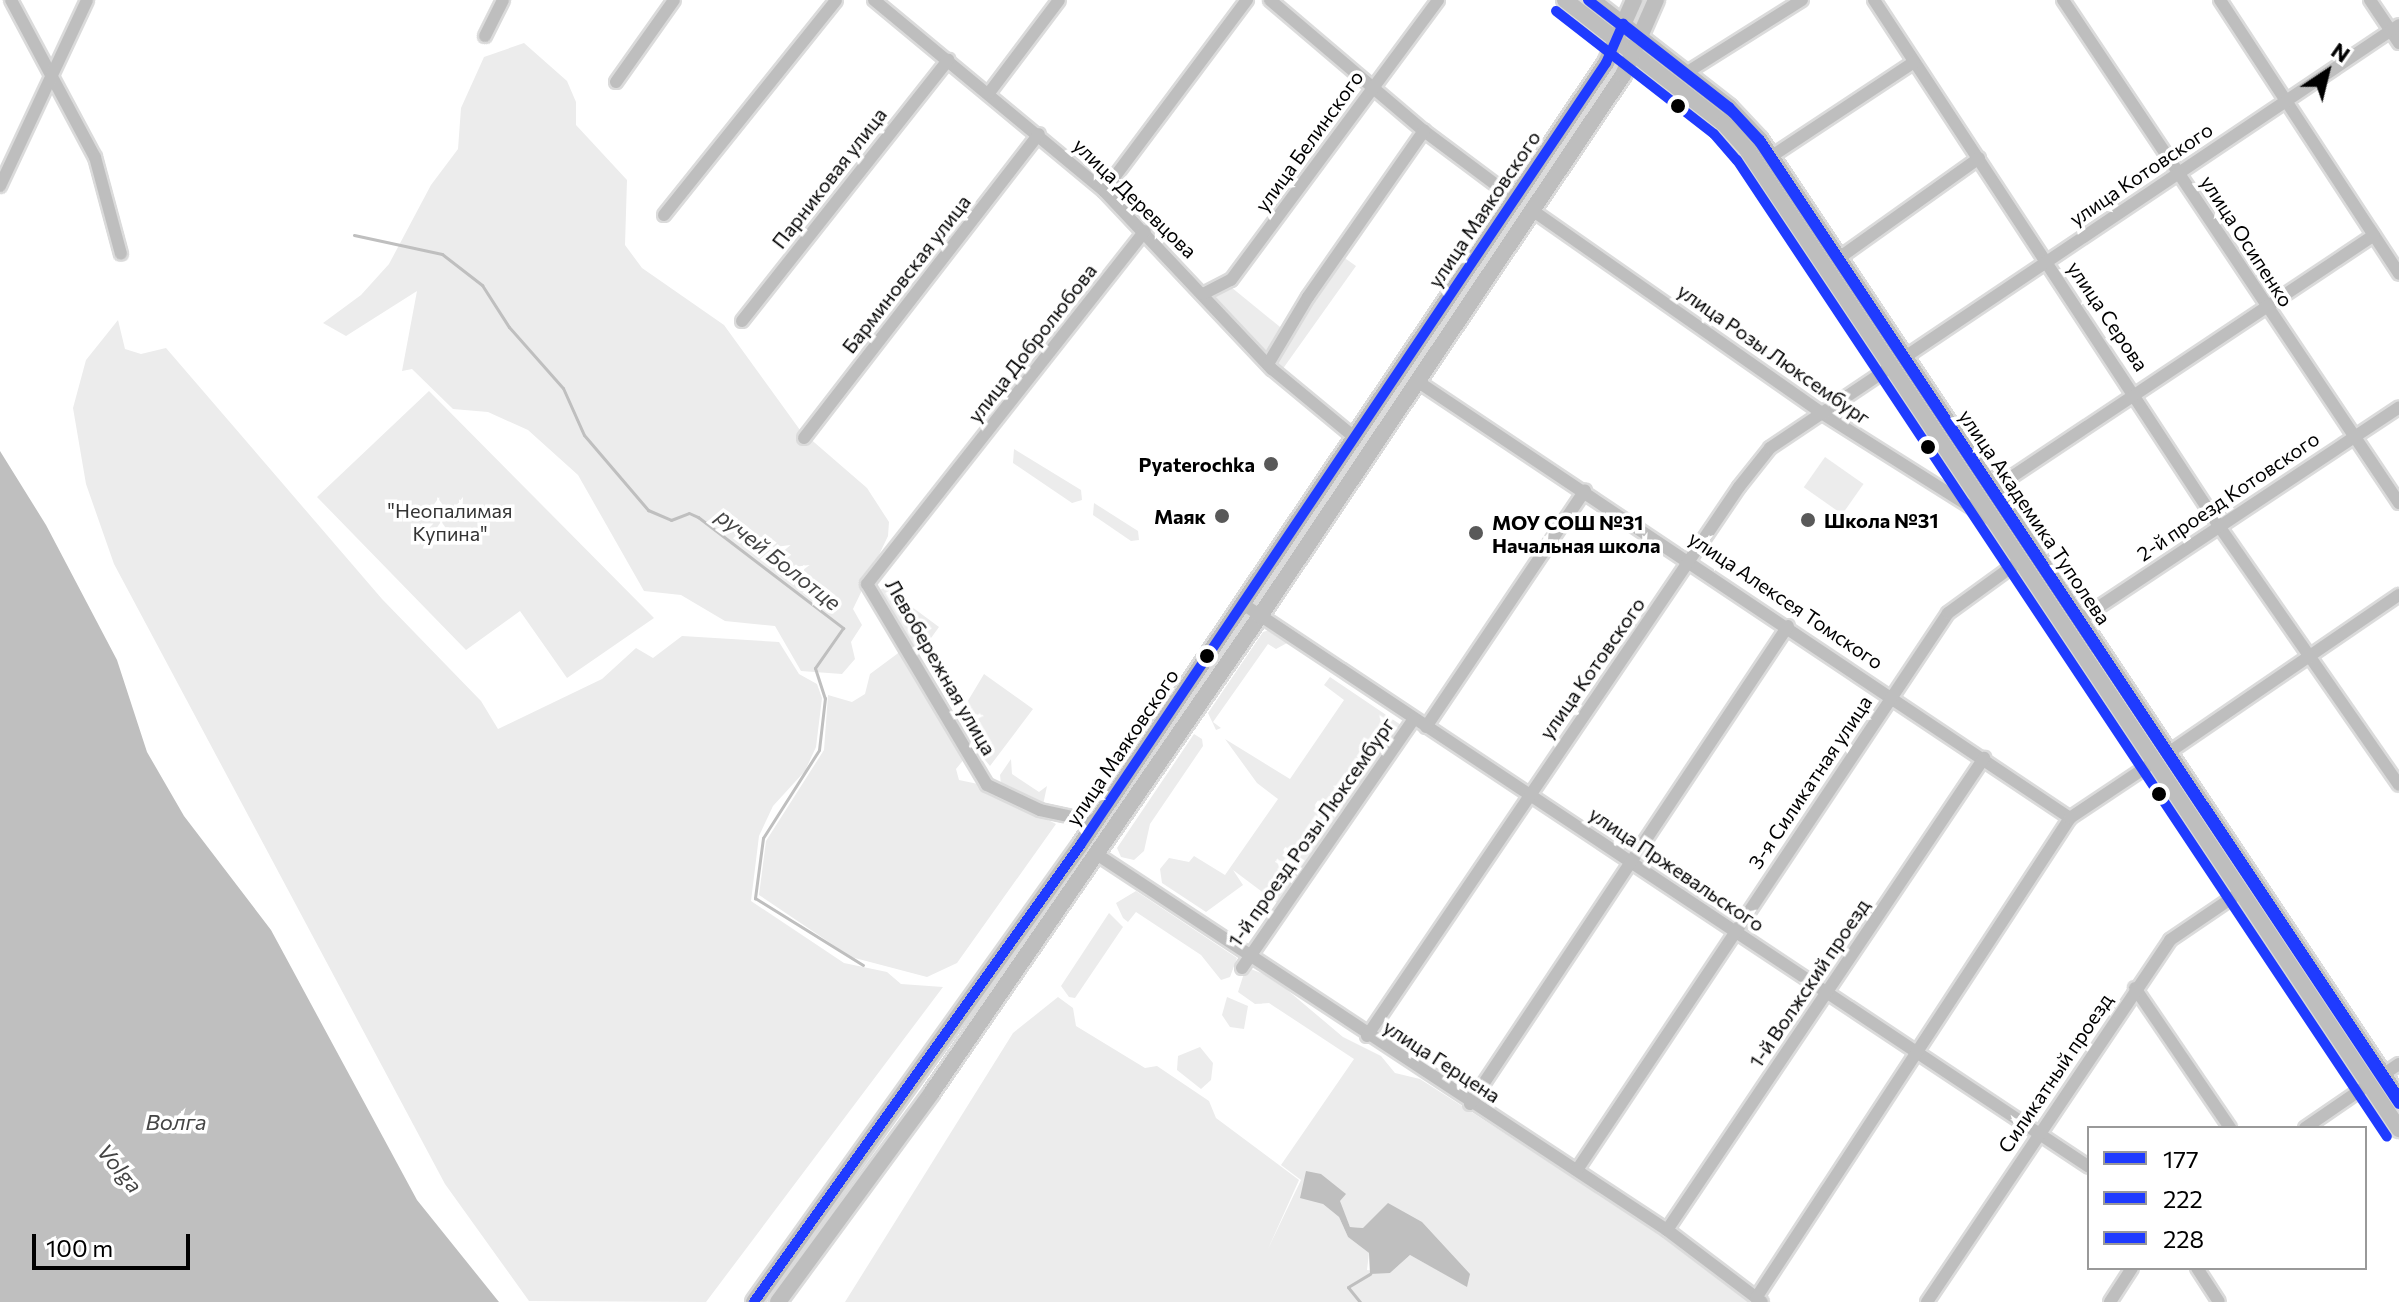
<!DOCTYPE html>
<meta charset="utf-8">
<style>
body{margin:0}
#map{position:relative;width:2399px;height:1302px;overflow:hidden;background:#fff;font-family:Commissioner,sans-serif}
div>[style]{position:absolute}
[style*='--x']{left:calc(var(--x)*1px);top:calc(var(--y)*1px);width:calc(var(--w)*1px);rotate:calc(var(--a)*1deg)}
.green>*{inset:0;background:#ececec;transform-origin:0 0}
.water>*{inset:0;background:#bfbfbf}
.stream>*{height:3px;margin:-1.5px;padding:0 1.5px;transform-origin:1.5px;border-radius:1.5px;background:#bfbfbf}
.roads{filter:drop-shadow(2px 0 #dbdbdb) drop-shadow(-2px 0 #dbdbdb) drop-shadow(0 2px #dbdbdb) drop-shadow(0 -2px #dbdbdb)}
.minor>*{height:12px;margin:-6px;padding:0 6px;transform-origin:6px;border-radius:6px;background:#bebebe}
.major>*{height:16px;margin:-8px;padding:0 8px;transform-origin:8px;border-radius:8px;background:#bebebe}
.bus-1>*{height:10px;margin:-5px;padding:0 5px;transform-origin:5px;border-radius:5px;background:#1f3bff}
.bus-2>*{height:10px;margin:-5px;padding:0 5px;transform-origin:5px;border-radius:5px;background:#1f3bff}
.bus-3>*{height:10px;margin:-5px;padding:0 5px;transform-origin:5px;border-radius:5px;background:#1f3bff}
.dots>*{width:22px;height:22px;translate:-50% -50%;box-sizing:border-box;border:4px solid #fff;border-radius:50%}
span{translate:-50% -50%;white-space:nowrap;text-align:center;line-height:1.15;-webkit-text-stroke:7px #fff;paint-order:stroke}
.street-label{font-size:20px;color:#000}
.poi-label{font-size:20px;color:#000;font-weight:700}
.right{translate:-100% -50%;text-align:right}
.left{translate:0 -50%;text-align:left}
.park-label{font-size:20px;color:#333}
.water-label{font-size:22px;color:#444;font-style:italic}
.legend{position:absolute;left:2087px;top:1126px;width:280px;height:144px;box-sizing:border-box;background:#fff;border:2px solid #999;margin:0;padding:10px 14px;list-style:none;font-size:24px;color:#000}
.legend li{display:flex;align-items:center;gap:16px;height:40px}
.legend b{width:40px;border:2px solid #999}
.north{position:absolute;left:2287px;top:32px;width:80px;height:80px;-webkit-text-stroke:6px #fff;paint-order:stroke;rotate:35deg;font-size:22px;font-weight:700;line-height:32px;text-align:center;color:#000}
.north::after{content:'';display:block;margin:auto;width:28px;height:36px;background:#000;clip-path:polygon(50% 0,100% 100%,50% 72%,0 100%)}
.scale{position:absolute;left:32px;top:1234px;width:158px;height:36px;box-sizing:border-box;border:4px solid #000;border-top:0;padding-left:10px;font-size:24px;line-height:28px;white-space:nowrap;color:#000;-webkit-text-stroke:6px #fff;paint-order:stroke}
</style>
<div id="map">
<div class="green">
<i style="clip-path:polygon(524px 43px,567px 81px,576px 102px,576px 125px,627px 180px,625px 245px,642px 268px,724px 325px,800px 430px,867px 488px,889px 522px,888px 536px,853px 609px,862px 625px,851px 642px,855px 659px,842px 674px,801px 671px,775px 626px,725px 621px,681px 595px,644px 591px,578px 475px,528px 430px,488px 412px,453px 409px,412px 369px,402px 371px,417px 291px,346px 336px,323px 323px,361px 295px,389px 264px,431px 185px,458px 149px,461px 108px,484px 57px)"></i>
<i style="clip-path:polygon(1339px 254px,1356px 266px,1282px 370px,1273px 363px)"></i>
<i style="clip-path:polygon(1231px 287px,1285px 331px,1269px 358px,1215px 300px,1217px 292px)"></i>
<i style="clip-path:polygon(118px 320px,125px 349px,141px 354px,166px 348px,382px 599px,481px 701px,498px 729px,602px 679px,636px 648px,653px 658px,682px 636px,779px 642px,799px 674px,817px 684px,822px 698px,816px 747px,805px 771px,773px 806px,759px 836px,751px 901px,844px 963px,887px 972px,901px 984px,943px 987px,706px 1302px,529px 1301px,445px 1184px,114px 564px,86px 484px,73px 408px,86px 360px)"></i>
<i style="clip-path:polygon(429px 391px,654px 618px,567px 678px,520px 611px,466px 650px,317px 497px)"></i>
<i style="clip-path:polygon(1014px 449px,1081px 490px,1082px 500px,1072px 503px,1013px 463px)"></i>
<i style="left:1825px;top:457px;width:47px;height:37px;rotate:35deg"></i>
<i style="clip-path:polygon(1094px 503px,1138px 531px,1139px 540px,1131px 541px,1093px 515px)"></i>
<i style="clip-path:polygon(885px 587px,939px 627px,918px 656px,880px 590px)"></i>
<i style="clip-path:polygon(1273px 629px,1287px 643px,1276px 649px,1268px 644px,1213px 722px,1221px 728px,1216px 730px,1208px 713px,1263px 632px)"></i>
<i style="clip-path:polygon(901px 651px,965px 758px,956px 769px,959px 780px,978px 784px,1056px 824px,957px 963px,927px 977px,851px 957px,759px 895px,766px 841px,824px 750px,828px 695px,852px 702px,865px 694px,870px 674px)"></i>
<i style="clip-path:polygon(984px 674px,1033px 709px,990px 766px,972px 744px,976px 738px,963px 717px,957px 719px)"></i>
<i style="clip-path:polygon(1330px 677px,1401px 725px,1399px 730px,1281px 901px,1277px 903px,1233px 870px,1243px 885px,1206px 912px,1162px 883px,1160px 869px,1169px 858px,1189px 862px,1194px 856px,1225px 875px,1278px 799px,1257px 783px,1225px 739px,1290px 779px,1344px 700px,1324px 685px)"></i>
<i style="clip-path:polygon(1194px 734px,1202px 739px,1203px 746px,1150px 824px,1144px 851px,1134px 860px,1121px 857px,1117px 848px)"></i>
<i style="clip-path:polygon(1011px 759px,1012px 774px,1039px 792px,1047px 786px,1043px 805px,1001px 785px,1000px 775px)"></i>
<i style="clip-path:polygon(1136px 891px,1237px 958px,1230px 977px,1221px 980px,1201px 955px,1136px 912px,1128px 922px,1123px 918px,1116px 903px)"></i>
<i style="clip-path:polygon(1109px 913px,1123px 927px,1075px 998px,1069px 997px,1061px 986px)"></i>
<i style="clip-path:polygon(evenodd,1246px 967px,1273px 978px,1343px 1037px,1381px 1056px,1395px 1073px,1420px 1079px,1632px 1215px,1756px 1302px,845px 1302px,1013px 1033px,1058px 997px,1073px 1008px,1076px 1026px,1145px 1068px,1157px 1066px,1209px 1101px,1216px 1118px,1299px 1180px,1268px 1249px,1301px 1180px,1281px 1165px,1354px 1059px,1269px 1003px,1255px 1004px,1238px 992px,1246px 967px,1345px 1194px,1339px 1201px,1350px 1227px,1363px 1228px,1467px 1286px,1410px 1255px,1390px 1273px,1367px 1270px,1369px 1253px,1348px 1237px,1339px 1217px,1323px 1204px,1345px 1194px)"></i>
<i style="clip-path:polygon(1227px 997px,1248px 1006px,1244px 1029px,1230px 1027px,1222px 1015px)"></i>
<i style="clip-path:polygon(1200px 1047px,1213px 1063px,1211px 1080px,1201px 1089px,1177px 1070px,1178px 1056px)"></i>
</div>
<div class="water">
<i style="clip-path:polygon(0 451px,46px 525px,117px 660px,147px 752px,184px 816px,271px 930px,417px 1200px,499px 1302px,0 1302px)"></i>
<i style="clip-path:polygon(1306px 1171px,1321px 1174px,1346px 1194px,1340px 1201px,1350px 1227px,1363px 1228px,1388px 1203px,1422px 1222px,1470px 1274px,1467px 1287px,1410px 1255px,1390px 1273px,1370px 1274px,1369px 1253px,1348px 1237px,1339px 1217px,1323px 1204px,1300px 1198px)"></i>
</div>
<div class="stream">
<i style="--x:354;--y:235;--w:90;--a:12.2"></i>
<i style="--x:442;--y:254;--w:51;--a:37.8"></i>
<i style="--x:482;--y:285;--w:50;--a:57.3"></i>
<i style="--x:509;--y:327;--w:81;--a:48.5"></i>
<i style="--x:563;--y:388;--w:51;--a:65.9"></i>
<i style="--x:584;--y:435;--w:99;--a:49.5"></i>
<i style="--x:648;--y:510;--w:25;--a:23"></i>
<i style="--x:671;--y:520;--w:19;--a:-21"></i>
<i style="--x:689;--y:513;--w:10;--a:24"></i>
<i style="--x:698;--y:517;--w:183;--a:37.4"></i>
<i style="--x:843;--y:628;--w:49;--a:125"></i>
<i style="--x:815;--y:668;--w:32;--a:72"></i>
<i style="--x:825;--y:698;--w:52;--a:96.6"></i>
<i style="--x:819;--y:750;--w:104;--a:122.5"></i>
<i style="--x:763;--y:838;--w:61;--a:97.6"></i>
<i style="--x:755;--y:898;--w:127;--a:31.8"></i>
<i style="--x:1360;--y:1302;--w:19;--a:-129"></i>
<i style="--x:1348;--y:1287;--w:26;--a:-31"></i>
</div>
<div class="roads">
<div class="minor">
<i style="--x:11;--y:0;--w:178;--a:61.9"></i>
<i style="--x:95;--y:157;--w:100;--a:75"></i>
<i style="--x:874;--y:0;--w:299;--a:39.7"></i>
<i style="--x:1104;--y:191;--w:245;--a:46.7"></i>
<i style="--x:1272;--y:369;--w:108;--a:39.7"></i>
<i style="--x:1270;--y:0;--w:202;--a:40.4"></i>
<i style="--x:1424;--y:131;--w:114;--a:36.8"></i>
<i style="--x:1874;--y:0;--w:629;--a:56.74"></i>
<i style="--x:2219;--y:526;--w:315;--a:55.2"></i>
<i style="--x:2063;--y:0;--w:605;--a:56.26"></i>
<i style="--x:2220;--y:0;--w:327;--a:56.8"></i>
<i style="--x:2370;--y:0;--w:52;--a:56"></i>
<i style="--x:485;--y:36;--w:40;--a:-63.4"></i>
<i style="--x:1686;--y:73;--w:137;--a:-32.2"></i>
<i style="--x:616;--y:82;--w:100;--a:-54.7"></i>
<i style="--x:989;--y:93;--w:116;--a:-53"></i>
<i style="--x:1772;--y:156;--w:170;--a:-33.5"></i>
<i style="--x:0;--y:186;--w:205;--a:-64.9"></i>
<i style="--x:1104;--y:191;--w:239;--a:-53.2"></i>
<i style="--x:1532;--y:210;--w:355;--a:35"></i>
<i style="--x:1823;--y:414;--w:197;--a:32.2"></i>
<i style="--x:664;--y:215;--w:275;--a:-51.3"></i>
<i style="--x:1839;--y:258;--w:172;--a:-35.5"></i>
<i style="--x:1203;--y:294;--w:31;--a:-27"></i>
<i style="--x:1231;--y:280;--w:348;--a:-53.5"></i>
<i style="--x:742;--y:321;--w:333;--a:-51.7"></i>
<i style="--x:1905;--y:357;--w:595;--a:-33.9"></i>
<i style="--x:1268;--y:364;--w:78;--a:-59.2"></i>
<i style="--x:1308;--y:297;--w:203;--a:-55.1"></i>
<i style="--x:1417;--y:381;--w:786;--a:33.79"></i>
<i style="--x:804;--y:438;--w:384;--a:-52.3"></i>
<i style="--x:1992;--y:490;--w:459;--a:-33.7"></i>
<i style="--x:1243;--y:604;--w:1016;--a:33.64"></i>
<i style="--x:2079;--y:620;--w:384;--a:-33.6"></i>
<i style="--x:1426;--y:727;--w:285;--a:-56.1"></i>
<i style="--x:2168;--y:753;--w:280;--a:-34.4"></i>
<i style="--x:1096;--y:822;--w:57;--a:-167.9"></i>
<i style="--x:1040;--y:810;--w:59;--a:-154.7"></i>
<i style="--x:987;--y:785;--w:234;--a:-120.8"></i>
<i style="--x:867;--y:584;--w:449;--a:-51.8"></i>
<i style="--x:1098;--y:855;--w:681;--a:33.39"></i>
<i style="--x:1667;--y:1230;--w:119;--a:37.2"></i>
<i style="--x:1242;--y:968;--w:303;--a:-55.4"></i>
<i style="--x:2135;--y:988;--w:169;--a:55.8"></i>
<i style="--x:1367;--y:1036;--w:663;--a:-55.88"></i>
<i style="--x:1739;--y:487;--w:50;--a:-51.5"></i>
<i style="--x:1770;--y:448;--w:147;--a:-33.9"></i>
<i style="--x:2384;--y:1074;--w:18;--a:-34"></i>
<i style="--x:1470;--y:1104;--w:574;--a:-56.37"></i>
<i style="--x:2305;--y:1128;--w:78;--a:-34.5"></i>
<i style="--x:1577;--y:1170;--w:669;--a:-56.33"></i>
<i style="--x:1948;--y:613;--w:90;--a:-36"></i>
<i style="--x:1667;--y:1230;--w:569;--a:-56.11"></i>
<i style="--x:2197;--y:1268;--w:40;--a:57.1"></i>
<i style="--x:1756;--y:1298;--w:574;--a:-56.81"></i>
<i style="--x:2070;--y:818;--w:102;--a:-33.8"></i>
<i style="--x:1927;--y:1302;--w:436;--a:-56.1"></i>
<i style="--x:2170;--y:940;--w:87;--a:-34.2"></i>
<i style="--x:2110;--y:1302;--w:40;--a:-57.1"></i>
</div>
<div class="major">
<i style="--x:1565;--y:0;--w:202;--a:37.9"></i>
<i style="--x:1724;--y:124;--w:36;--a:48"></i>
<i style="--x:1748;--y:151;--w:1175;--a:56.35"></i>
<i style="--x:1592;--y:0;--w:174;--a:38"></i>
<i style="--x:1729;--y:107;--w:45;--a:46.8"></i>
<i style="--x:1760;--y:140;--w:1152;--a:56.3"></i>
<i style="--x:754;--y:1302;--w:563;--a:-54.47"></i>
<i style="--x:1081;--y:844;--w:941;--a:-56.09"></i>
<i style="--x:1606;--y:63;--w:69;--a:-66"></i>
<i style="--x:778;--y:1302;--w:260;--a:-53.7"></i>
<i style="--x:932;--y:1092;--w:578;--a:-55.43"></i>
<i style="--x:1260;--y:616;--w:651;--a:-56.14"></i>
<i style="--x:1623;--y:75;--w:82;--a:-66.3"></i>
</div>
</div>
<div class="bus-1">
<i style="--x:1623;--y:24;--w:135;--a:38.1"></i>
<i style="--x:1729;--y:107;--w:45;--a:46.8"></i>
<i style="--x:1760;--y:140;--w:1152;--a:56.3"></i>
<i style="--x:754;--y:1302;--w:563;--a:-54.47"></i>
<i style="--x:1081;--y:844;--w:941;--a:-56.09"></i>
<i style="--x:1606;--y:63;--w:43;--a:-66.4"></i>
</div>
<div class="bus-2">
<i style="--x:1556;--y:11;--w:200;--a:37.9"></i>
<i style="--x:1714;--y:134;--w:35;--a:49"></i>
<i style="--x:1737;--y:160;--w:1173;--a:56.36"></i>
</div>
<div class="bus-3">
<i style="--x:1588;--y:0;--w:184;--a:37.9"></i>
<i style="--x:1733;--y:113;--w:40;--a:48"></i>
<i style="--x:1760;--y:143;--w:1154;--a:56.38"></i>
</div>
<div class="dots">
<i style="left:1678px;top:106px;background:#000"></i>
<i style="left:1928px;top:447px;background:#000"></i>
<i style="left:1271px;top:464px;background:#595959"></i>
<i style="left:1222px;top:516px;background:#595959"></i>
<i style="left:1808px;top:520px;background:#595959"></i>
<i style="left:1476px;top:533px;background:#595959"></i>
<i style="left:1207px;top:656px;background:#000"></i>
<i style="left:2159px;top:794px;background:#000"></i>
</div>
<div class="street-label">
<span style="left:1309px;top:141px;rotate:-54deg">улица Белинского</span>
<span style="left:2141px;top:174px;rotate:-34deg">улица Котовского</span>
<span style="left:829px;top:178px;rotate:-52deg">Парниковая улица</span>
<span style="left:1135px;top:198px;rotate:44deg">улица Деревцова</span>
<span style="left:1484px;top:209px;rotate:-56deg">улица Маяковского</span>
<span style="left:2247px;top:241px;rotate:57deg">улица Осипенко</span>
<span style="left:906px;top:274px;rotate:-52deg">Барминовская улица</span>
<span style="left:2108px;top:316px;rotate:56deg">улица Серова</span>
<span style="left:1032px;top:343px;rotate:-52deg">улица Добролюбова</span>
<span style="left:1774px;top:354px;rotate:35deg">улица Розы Люксембург</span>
<span style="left:2228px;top:496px;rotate:-34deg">2-й проезд Котовского</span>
<span style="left:2035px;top:517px;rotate:56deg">улица Академика Туполева</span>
<span style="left:1786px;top:600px;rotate:34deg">улица Алексея Томского</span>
<span style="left:941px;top:667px;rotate:60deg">Левобережная улица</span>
<span style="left:1592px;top:668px;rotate:-55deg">улица Котовского</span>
<span style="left:1122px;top:747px;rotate:-56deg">улица Маяковского</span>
<span style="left:1810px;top:782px;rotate:-56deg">3-я Силикатная улица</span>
<span style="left:1311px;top:832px;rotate:-55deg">1-й проезд Розы Люксембург</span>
<span style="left:1677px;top:869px;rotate:34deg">улица Пржевальского</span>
<span style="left:1809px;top:983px;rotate:-56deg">1-й Волжский проезд</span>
<span style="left:1442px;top:1061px;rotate:33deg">улица Герцена</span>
<span style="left:2055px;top:1073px;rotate:-56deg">Силикатный проезд</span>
</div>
<div class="poi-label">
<span class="right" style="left:1255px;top:464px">Pyaterochka</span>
<span class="right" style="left:1206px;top:516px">Маяк</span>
<span class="left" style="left:1824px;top:520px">Школа №31</span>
<span class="left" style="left:1492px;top:534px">МОУ СОШ №31<br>Начальная школа</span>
</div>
<div class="park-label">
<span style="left:450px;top:522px">"Неопалимая<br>Купина"</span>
</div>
<div class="water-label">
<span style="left:779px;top:559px;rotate:38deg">ручей Болотце</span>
<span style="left:176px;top:1122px">Волга</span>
<span style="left:120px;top:1168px;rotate:50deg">Volga</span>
</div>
<ul class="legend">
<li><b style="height:10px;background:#1f3bff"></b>177</li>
<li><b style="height:10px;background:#1f3bff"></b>222</li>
<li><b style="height:10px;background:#1f3bff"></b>228</li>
</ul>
<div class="north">N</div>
<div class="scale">100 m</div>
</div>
